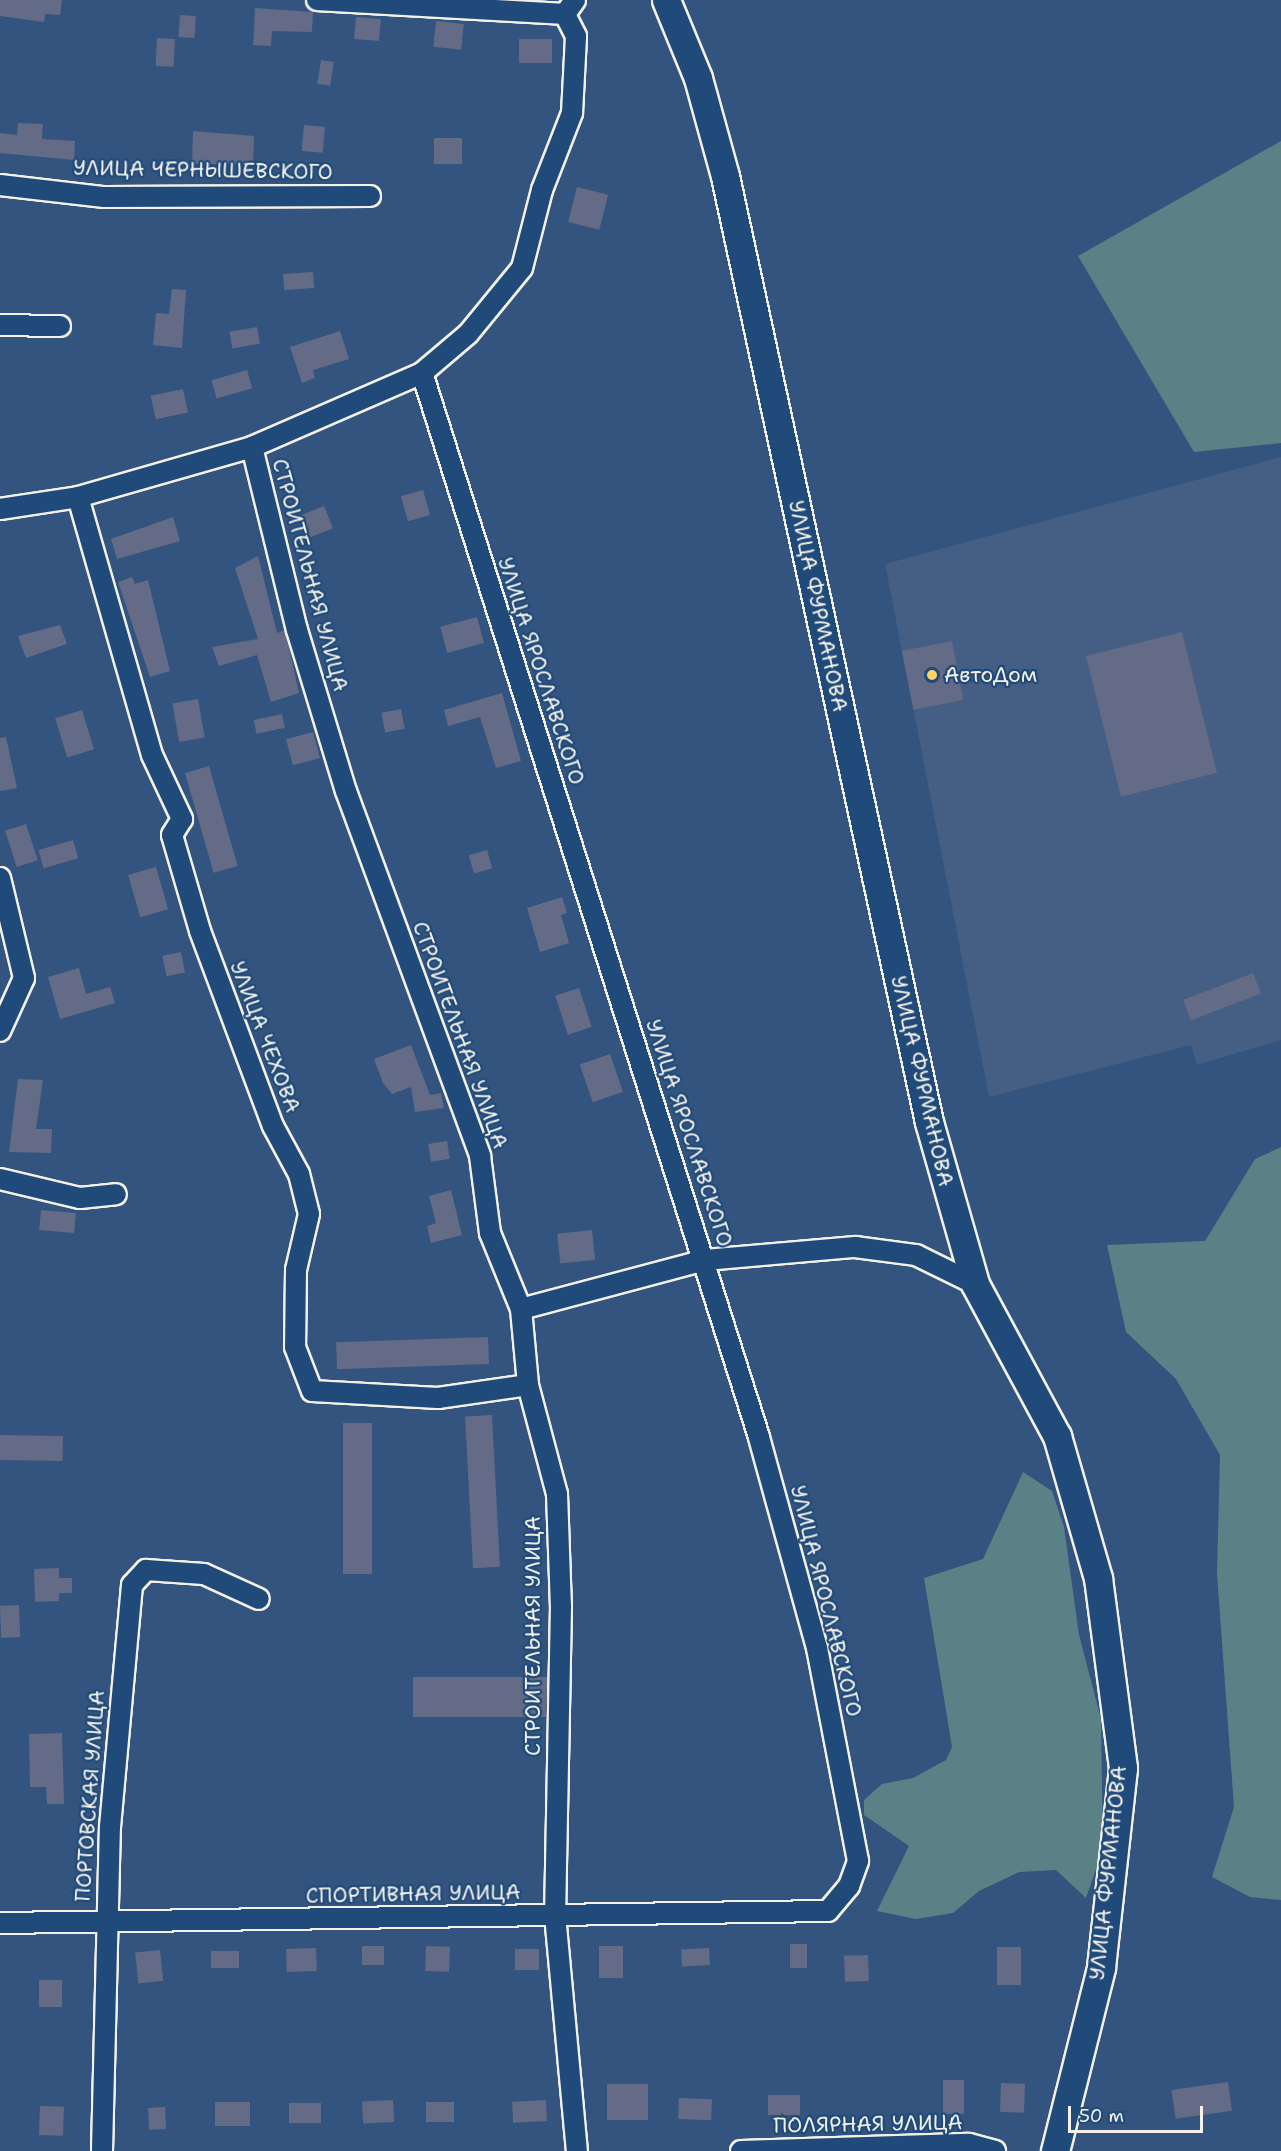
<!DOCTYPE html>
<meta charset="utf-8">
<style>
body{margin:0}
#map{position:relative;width:1281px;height:2151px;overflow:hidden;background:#33547e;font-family:"Shantell Sans",sans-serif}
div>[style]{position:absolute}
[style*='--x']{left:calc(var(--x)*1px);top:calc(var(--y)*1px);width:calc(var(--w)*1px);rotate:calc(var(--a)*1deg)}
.built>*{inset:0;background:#455e83}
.green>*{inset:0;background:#5a8186}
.building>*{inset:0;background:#636b87;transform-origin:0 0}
.roads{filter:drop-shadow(2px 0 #f4f1e8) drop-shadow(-2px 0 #f4f1e8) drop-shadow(0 2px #f4f1e8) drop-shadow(0 -2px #f4f1e8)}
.minor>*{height:20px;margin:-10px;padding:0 10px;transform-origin:10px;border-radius:10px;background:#1f4a7a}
.secondary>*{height:27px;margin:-13.5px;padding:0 13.5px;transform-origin:13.5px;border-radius:13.5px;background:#1f4a7a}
.dots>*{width:16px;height:16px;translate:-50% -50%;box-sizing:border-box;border:3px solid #1f4a7a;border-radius:50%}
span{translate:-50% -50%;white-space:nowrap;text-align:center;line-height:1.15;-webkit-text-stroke:4.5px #1f4a7a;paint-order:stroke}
.street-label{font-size:21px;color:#f4f1e8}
.poi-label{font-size:21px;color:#f4f1e8}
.left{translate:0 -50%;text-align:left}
.scale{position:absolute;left:1068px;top:2106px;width:135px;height:27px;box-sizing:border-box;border:3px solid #f4f1e8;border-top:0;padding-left:8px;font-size:18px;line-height:21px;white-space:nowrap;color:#f4f1e8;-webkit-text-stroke:4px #1f4a7a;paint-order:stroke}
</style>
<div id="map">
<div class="built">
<i style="clip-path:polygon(1281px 457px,1281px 1040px,1197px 1065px,1191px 1045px,989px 1097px,885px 564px)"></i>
</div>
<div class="green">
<i style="clip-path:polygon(1281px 141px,1281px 443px,1194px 452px,1078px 256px)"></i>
<i style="clip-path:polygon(1281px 1147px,1281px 1900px,1250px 1897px,1212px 1877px,1234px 1807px,1217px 1574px,1220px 1455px,1176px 1379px,1126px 1332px,1107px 1245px,1205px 1241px,1255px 1159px)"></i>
<i style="clip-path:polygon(1023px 1472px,1052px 1491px,1064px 1527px,1079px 1635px,1101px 1719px,1103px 1849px,1086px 1898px,1056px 1870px,1019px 1872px,979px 1891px,953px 1913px,916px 1919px,877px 1911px,909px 1846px,864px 1815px,864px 1800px,882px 1784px,913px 1778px,946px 1760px,952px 1747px,924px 1578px,983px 1559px)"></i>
</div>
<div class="building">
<i style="clip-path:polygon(0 0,62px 0,60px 15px,45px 14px,44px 22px,0 16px)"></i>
<i style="clip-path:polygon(255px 8px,313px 12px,312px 32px,272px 31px,271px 46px,253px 45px)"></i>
<i style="left:180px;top:15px;width:16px;height:22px;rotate:4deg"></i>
<i style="left:356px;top:17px;width:25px;height:22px;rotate:5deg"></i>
<i style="left:436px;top:21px;width:28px;height:26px;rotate:6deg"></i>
<i style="left:157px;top:38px;width:18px;height:28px;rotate:3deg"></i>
<i style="left:519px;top:39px;width:33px;height:24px"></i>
<i style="left:321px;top:60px;width:13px;height:24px;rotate:9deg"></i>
<i style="clip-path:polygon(18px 123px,43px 124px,42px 139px,75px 141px,74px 160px,0 153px,0 133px,17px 135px)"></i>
<i style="left:304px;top:125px;width:21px;height:26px;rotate:5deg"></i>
<i style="clip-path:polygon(193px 131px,254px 136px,253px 164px,192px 164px)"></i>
<i style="left:462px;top:138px;width:26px;height:28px;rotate:90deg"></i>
<i style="left:577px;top:187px;width:32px;height:36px;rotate:14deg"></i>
<i style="left:313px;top:272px;width:16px;height:30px;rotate:86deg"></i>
<i style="clip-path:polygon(172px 289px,186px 290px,182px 348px,153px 345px,156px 313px,169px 314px)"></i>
<i style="left:257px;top:327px;width:17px;height:28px;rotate:80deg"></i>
<i style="clip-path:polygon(340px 331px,349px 359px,313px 370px,315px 378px,302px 383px,290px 347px)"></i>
<i style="left:247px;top:370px;width:19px;height:37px;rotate:74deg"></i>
<i style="left:183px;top:389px;width:24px;height:33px;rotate:78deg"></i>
<i style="left:423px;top:490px;width:26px;height:23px;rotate:74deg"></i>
<i style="left:324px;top:506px;width:24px;height:25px;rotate:68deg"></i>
<i style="clip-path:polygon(173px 517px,180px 541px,117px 559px,111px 539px)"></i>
<i style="clip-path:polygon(258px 556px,277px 633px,285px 630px,299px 693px,271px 702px,257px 655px,219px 666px,212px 647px,258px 639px,235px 568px)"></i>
<i style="clip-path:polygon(132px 577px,135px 584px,148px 580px,170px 671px,150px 677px,118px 582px)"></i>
<i style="left:477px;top:617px;width:27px;height:38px;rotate:75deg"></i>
<i style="clip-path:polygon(60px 625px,67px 644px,26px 658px,18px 636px)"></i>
<i style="left:1182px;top:632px;width:145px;height:99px;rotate:76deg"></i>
<i style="left:952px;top:641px;width:60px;height:51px;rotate:79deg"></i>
<i style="clip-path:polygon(502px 693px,521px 761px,496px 768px,480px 717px,448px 726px,444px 710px)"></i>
<i style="left:198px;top:699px;width:39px;height:26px;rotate:80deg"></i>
<i style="left:401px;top:709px;width:20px;height:20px;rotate:79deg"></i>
<i style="left:82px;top:710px;width:41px;height:28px;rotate:73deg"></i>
<i style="left:282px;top:714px;width:14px;height:29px;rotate:78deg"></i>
<i style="left:313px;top:732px;width:27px;height:28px;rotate:75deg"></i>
<i style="clip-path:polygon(6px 737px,17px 788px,0 791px,0 738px)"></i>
<i style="left:209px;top:766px;width:104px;height:25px;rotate:74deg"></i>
<i style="left:26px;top:824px;width:38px;height:22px;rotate:72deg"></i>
<i style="left:73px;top:840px;width:19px;height:36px;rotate:74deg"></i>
<i style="left:487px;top:850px;width:19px;height:19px;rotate:74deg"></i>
<i style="left:156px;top:867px;width:44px;height:29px;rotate:74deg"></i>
<i style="clip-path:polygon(562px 897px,567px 913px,561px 915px,569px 943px,540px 952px,527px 908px)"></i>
<i style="left:181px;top:952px;width:21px;height:19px;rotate:79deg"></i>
<i style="clip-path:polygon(79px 968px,86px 994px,110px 987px,115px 1003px,60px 1019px,48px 977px)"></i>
<i style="left:1253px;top:973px;width:22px;height:75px;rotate:69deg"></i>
<i style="left:579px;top:988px;width:41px;height:25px;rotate:72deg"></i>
<i style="clip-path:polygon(411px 1045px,430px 1095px,441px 1093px,444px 1108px,415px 1112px,411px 1087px,392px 1094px,383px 1083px,374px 1059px)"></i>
<i style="left:610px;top:1054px;width:40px;height:32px;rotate:71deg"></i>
<i style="clip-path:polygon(18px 1079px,43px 1080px,36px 1129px,52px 1129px,51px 1153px,9px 1152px)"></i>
<i style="left:447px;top:1141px;width:18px;height:19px;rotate:81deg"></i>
<i style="clip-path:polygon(451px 1190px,462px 1235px,431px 1243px,427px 1226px,436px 1223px,429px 1196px)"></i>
<i style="left:41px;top:1210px;width:35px;height:20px;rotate:5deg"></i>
<i style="left:592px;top:1230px;width:30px;height:35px;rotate:84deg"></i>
<i style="left:488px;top:1337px;width:27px;height:152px;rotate:88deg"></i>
<i style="left:492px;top:1415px;width:152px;height:27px;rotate:87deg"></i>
<i style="left:343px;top:1423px;width:29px;height:151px"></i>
<i style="left:0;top:1435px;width:63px;height:25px;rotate:1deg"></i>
<i style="clip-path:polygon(59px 1568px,59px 1578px,72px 1578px,72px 1593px,59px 1593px,59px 1601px,35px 1602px,34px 1569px)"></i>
<i style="left:19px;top:1605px;width:32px;height:19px;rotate:88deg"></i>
<i style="left:413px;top:1677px;width:135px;height:40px"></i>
<i style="clip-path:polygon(62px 1733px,64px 1804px,47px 1804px,46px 1787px,30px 1787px,29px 1734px)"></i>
<i style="left:790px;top:1944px;width:17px;height:24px"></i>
<i style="left:384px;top:1946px;width:19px;height:22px;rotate:90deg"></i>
<i style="left:426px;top:1946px;width:24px;height:25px;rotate:2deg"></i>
<i style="left:599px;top:1946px;width:24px;height:32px"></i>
<i style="left:997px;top:1947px;width:24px;height:38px"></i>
<i style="left:316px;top:1948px;width:23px;height:30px;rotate:88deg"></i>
<i style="left:709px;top:1948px;width:17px;height:28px;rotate:87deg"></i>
<i style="left:539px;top:1949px;width:21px;height:24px;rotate:90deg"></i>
<i style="left:160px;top:1950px;width:31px;height:25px;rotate:84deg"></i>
<i style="left:211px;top:1951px;width:28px;height:17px"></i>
<i style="left:868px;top:1955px;width:26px;height:24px;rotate:88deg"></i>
<i style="left:39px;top:1980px;width:23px;height:27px"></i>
<i style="left:943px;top:2080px;width:21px;height:34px"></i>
<i style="left:1228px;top:2082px;width:29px;height:57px;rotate:82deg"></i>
<i style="left:1001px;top:2083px;width:24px;height:29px;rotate:2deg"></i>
<i style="left:607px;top:2084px;width:41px;height:36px"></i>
<i style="left:800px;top:2095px;width:20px;height:32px;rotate:90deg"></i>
<i style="left:679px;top:2098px;width:33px;height:21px;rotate:2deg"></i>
<i style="left:393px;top:2100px;width:22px;height:31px;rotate:87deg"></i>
<i style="left:546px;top:2100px;width:21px;height:34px;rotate:87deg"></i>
<i style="left:215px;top:2102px;width:35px;height:24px"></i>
<i style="left:426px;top:2102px;width:28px;height:20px"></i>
<i style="left:321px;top:2103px;width:20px;height:32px;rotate:90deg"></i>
<i style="left:40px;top:2106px;width:24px;height:29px;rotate:2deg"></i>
<i style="left:165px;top:2107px;width:22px;height:17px;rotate:87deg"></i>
</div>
<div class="roads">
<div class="minor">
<i style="--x:317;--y:0;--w:248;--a:3.2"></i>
<i style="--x:0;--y:185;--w:105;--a:6.6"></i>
<i style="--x:104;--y:197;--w:266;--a:-0.2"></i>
<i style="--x:0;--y:325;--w:60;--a:1"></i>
<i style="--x:252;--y:447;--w:188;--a:76.2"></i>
<i style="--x:297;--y:630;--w:168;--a:73.1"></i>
<i style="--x:346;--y:791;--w:389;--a:69.8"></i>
<i style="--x:480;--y:1156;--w:78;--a:82.6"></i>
<i style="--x:490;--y:1233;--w:82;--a:67.8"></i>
<i style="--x:521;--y:1309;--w:76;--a:84.7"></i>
<i style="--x:528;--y:1385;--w:113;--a:75.1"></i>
<i style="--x:557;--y:1494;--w:112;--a:88"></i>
<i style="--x:561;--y:1606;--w:309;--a:91.1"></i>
<i style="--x:555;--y:1915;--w:237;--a:84.7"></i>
<i style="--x:78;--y:497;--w:268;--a:74"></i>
<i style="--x:152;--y:755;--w:71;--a:64.9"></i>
<i style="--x:182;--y:819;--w:19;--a:122"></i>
<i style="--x:172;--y:835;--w:100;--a:73.7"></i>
<i style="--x:200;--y:931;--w:208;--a:69.5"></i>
<i style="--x:273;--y:1126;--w:55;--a:61.6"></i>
<i style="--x:299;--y:1174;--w:41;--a:76"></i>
<i style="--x:309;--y:1214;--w:57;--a:103.1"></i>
<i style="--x:296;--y:1270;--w:77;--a:90.7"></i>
<i style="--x:295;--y:1347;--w:47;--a:68.9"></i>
<i style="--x:312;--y:1391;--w:126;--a:3.2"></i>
<i style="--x:438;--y:1398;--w:91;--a:-8.2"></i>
<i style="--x:0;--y:509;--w:79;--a:-8.7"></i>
<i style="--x:78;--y:497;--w:181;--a:-16"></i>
<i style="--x:252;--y:447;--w:185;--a:-23.5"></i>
<i style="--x:422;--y:373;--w:60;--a:-40.3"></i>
<i style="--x:468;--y:334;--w:85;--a:-50.7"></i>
<i style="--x:522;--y:268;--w:81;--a:-75.6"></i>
<i style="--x:542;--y:190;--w:83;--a:-68.7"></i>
<i style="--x:572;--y:113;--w:77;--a:-87"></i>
<i style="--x:576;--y:36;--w:25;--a:-117"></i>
<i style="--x:565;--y:14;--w:17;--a:-54"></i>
<i style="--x:0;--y:878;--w:103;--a:76.5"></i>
<i style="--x:24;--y:978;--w:58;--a:114.4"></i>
<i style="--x:0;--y:1179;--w:82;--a:13.4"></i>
<i style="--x:80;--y:1198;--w:36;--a:-6"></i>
<i style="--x:521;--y:1309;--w:190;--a:-14.9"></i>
<i style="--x:705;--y:1260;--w:151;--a:-5"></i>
<i style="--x:855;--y:1247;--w:62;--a:7.5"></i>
<i style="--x:916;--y:1255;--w:66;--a:26.2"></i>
<i style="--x:0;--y:1923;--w:828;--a:-0.83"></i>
<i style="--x:828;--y:1911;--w:33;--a:-50"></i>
<i style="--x:849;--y:1886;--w:27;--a:-70"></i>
<i style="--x:858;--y:1861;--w:217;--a:-100.9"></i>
<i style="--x:817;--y:1648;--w:219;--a:-105.4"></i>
<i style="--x:759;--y:1437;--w:1116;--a:-107.57"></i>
<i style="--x:102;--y:2151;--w:324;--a:-88.6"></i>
<i style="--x:110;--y:1827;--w:243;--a:-84.8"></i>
<i style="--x:132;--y:1585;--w:21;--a:-47"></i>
<i style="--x:146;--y:1570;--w:58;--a:3.9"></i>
<i style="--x:204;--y:1574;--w:60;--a:24.4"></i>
<i style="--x:741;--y:2151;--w:228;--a:-1.8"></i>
<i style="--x:969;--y:2144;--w:27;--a:15"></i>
</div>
<div class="secondary">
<i style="--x:666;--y:0;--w:84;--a:67.7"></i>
<i style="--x:698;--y:78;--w:102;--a:74.6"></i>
<i style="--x:725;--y:176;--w:968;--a:77.83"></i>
<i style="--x:929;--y:1122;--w:168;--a:74.1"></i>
<i style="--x:975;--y:1284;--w:173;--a:61.7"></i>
<i style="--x:1057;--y:1436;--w:148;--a:73.9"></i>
<i style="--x:1098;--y:1578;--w:192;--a:82.5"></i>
<i style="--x:1123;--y:1768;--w:201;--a:96.3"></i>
<i style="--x:1101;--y:1968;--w:189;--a:104.1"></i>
</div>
</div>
<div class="dots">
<i style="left:932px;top:675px;background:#ffd166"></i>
</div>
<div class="street-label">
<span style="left:203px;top:170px;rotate:1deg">УЛИЦА ЧЕРНЫШЕВСКОГО</span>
<span style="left:310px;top:575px;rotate:75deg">СТРОИТЕЛЬНАЯ УЛИЦА</span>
<span style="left:818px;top:606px;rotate:78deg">УЛИЦА ФУРМАНОВА</span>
<span style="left:541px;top:671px;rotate:72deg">УЛИЦА ЯРОСЛАВСКОГО</span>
<span style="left:460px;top:1035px;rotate:70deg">СТРОИТЕЛЬНАЯ УЛИЦА</span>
<span style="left:265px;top:1037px;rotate:69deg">УЛИЦА ЧЕХОВА</span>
<span style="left:922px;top:1081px;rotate:77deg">УЛИЦА ФУРМАНОВА</span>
<span style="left:689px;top:1133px;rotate:72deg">УЛИЦА ЯРОСЛАВСКОГО</span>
<span style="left:826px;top:1601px;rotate:76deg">УЛИЦА ЯРОСЛАВСКОГО</span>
<span style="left:533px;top:1636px;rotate:-90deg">СТРОИТЕЛЬНАЯ УЛИЦА</span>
<span style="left:90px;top:1796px;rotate:-86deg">ПОРТОВСКАЯ УЛИЦА</span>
<span style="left:1108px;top:1873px;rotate:-84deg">УЛИЦА ФУРМАНОВА</span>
<span style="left:413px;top:1894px;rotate:-1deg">СПОРТИВНАЯ УЛИЦА</span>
<span style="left:868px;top:2124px;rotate:-1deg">ПОЛЯРНАЯ УЛИЦА</span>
</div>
<div class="poi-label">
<span class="left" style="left:944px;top:675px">АвтоДом</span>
</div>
<div class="scale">50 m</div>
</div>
